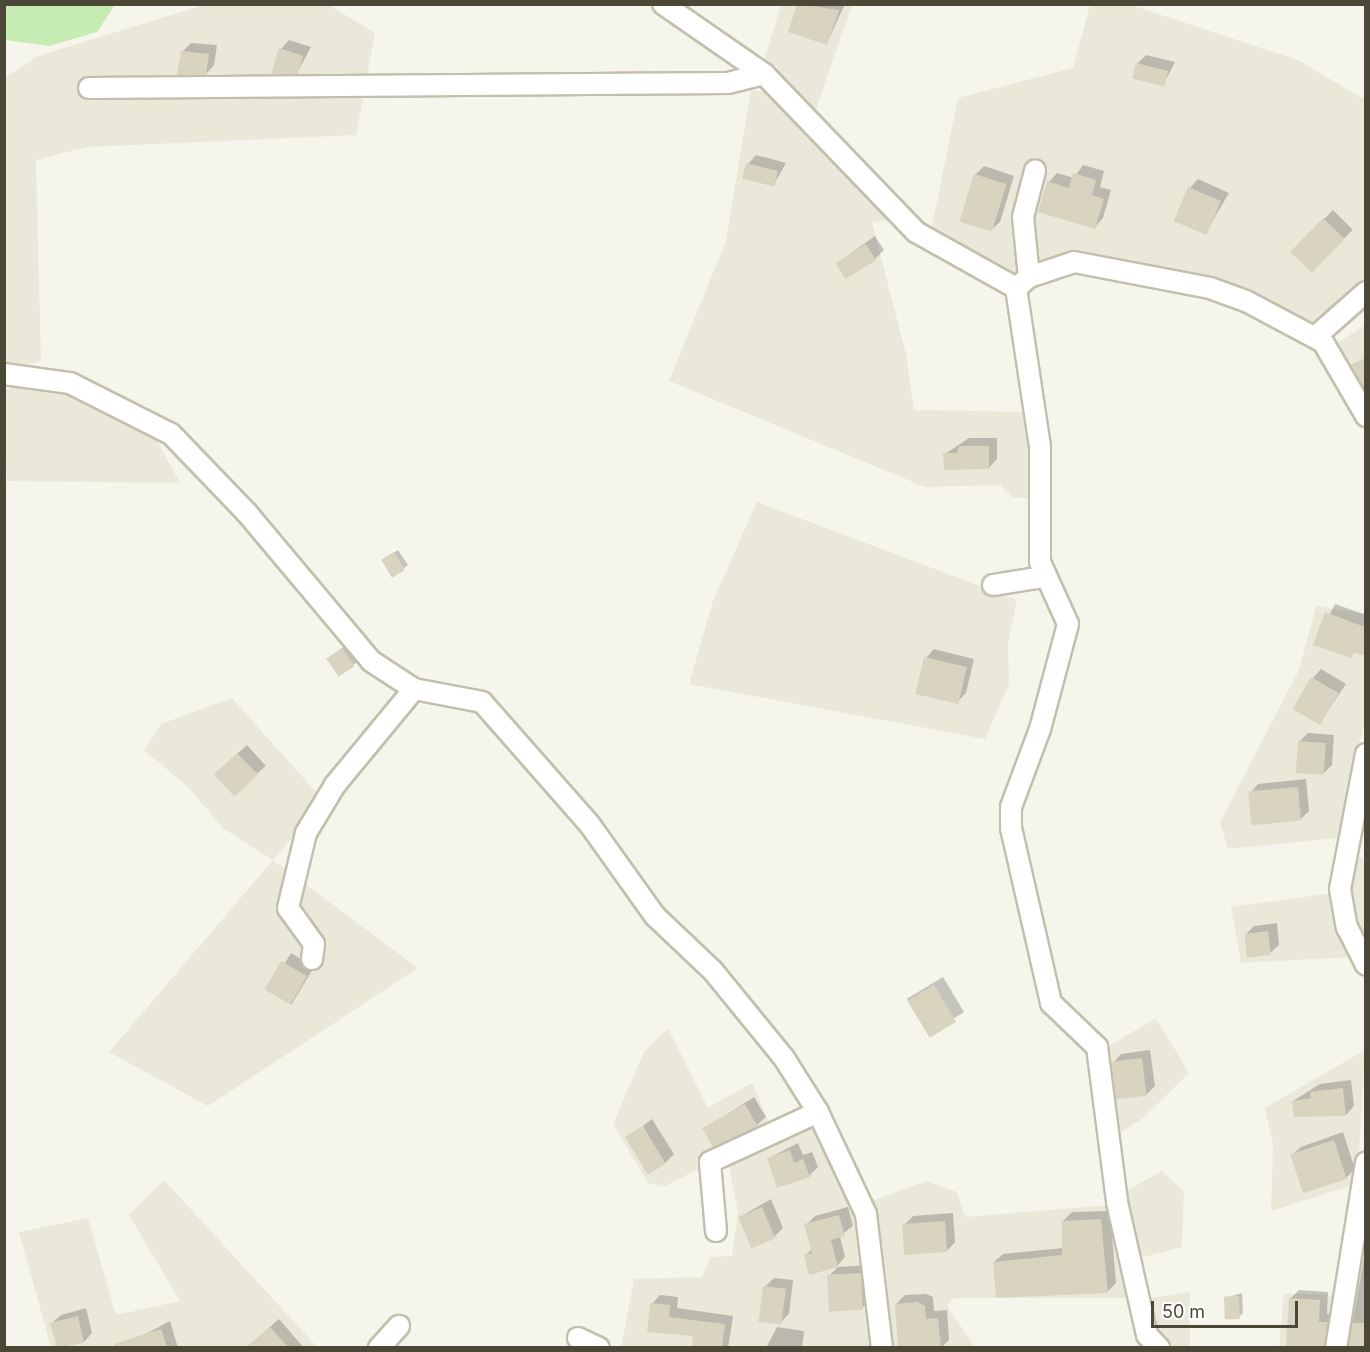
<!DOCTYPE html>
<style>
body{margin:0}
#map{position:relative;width:1370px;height:1352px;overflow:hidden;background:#f6f5eb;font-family:Inter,sans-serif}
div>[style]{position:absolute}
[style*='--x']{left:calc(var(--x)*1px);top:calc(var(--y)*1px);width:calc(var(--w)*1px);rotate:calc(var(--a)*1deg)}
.residential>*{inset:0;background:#eae8d9}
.green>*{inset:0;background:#c7ecb3}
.shadow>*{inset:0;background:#0003;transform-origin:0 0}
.building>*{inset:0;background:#d9d4c0;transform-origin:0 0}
.roads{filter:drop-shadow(2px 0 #c3bfad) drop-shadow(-2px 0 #c3bfad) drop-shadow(0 2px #c3bfad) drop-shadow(0 -2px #c3bfad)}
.minor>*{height:20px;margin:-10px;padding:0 10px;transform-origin:10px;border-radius:10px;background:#fff}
span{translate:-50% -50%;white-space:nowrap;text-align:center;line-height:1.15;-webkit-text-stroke:4.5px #fff;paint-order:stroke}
.frame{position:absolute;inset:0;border:6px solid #4b4838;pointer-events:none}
.scale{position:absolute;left:1151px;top:1301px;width:147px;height:27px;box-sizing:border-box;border:3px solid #4b4838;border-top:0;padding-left:8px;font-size:18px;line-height:21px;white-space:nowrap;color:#4b4838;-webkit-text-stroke:4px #fff;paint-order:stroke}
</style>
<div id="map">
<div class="residential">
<i style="clip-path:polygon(204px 5px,329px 5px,375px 33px,356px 135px,87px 147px,36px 160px,41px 361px,5px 371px,5px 78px,38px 56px)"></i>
<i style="clip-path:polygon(781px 5px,852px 5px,814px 115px,778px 82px,777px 66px,764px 61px)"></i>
<i style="clip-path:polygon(1090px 5px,1131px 5px,1298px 60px,1365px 100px,1365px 292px,1317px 334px,1272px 307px,1051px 267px,1013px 274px,930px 236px,958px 98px,1073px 68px)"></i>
<i style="clip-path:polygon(751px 90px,766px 92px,890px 215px,889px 220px,872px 222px,906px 354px,914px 410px,1030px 412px,1032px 499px,1012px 497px,1000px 485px,925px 487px,669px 381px,726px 241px)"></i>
<i style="clip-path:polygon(1365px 325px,1365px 399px,1336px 344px)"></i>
<i style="clip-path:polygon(19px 386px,77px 397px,155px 437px,180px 483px,7px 481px,4px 390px)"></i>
<i style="clip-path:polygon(757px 502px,1017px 600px,1008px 643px,1009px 684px,985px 739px,689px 684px,713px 601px)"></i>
<i style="clip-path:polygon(1316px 606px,1365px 614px,1365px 722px,1337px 838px,1228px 849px,1220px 822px,1299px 670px)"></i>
<i style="clip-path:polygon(232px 698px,324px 801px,273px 860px,418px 968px,208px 1106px,109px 1052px,273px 860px,224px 829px,188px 787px,144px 750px,161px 724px)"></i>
<i style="clip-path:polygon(1358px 855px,1365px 861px,1365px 951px,1351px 898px)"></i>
<i style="clip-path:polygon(1333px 893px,1352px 957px,1241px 963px,1231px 907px)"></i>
<i style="clip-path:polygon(1156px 1018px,1189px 1073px,1142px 1119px,1113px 1137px,1099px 1052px)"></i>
<i style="clip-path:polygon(668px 1028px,708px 1108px,752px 1083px,772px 1129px,664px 1187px,648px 1183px,613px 1124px,644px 1052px)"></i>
<i style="clip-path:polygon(1365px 1050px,1357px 1184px,1271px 1211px,1273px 1145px,1265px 1108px)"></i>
<i style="clip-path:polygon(816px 1126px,857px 1206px,874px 1347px,621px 1348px,634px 1279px,702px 1277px,710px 1257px,732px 1256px,738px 1212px,729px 1167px)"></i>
<i style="clip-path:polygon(1162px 1171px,1184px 1192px,1182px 1247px,1140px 1258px,1124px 1192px)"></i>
<i style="clip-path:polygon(164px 1180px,317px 1347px,51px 1347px,19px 1232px,88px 1218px,116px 1315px,180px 1301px,129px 1215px)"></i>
<i style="clip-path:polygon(926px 1181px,957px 1192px,965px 1217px,1112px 1205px,1132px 1298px,954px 1298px,947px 1306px,975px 1347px,892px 1347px,879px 1223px,872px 1201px)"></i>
<i style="clip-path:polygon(1365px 1212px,1365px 1347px,1279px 1348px,1284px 1293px,1349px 1296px)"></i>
<i style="clip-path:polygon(1190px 1292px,1190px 1347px,1155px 1347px,1146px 1299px)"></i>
</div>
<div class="green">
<i style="clip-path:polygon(5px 4px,115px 4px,115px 5px,97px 32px,49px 46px,5px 40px)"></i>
</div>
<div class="shadow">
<i style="clip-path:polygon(799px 4px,845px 4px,827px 43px)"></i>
<i style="clip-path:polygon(289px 40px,311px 47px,297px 73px,281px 49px)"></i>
<i style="clip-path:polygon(191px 43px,217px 45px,214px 65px,206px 74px,182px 52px)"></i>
<i style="clip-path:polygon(1146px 55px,1175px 62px,1163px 85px,1137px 64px)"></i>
<i style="clip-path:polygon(756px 155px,786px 163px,773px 186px,748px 164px)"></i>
<i style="clip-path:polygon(1083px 165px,1104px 171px,1100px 187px,1111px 190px,1103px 218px,1095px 227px,1049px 182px,1057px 173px,1074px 178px)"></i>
<i style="clip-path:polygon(984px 166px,1014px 176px,1000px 222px,991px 230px,975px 175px)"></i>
<i style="clip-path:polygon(1198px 179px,1229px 193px,1205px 234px,1190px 188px)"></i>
<i style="left:1333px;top:210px;width:28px;height:58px;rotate:45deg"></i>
<i style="clip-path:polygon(875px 236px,884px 250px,875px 259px,837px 263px)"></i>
<i style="clip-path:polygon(969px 438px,997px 438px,997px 459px,989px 468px,945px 454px)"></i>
<i style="clip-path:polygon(398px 550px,408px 565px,404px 568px,387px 557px)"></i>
<i style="clip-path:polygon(1335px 604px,1366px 615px,1366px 655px,1315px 644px)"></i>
<i style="clip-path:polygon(351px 641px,362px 657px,353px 665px,328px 659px)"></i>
<i style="clip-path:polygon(934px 649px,974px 659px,966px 693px,957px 702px,926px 658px)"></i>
<i style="clip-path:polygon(1321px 669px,1346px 684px,1319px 724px,1313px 678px)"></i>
<i style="clip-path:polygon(1308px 733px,1334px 735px,1332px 765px,1323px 774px,1299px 742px)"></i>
<i style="left:247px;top:745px;width:28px;height:43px;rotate:48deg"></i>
<i style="clip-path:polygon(1306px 779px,1309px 811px,1301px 819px,1250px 793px,1258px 784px)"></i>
<i style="clip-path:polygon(1277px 923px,1279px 945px,1270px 953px,1245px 935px,1254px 926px)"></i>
<i style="left:291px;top:953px;width:27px;height:44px;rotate:31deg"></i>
<i style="left:943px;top:977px;width:41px;height:42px;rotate:59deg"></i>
<i style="clip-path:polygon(1150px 1050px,1155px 1086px,1146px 1095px,1113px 1063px,1121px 1054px)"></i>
<i style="clip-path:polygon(1351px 1080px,1354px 1106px,1346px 1115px,1293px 1101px,1320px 1084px)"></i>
<i style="clip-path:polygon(754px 1097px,766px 1117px,757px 1125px,704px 1129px)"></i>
<i style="clip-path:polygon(652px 1119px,674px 1154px,665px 1163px,627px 1138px)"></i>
<i style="clip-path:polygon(1343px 1132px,1355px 1169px,1346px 1178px,1292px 1155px,1301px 1147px)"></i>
<i style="clip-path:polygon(798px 1143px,803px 1155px,812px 1152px,818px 1167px,809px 1176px,769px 1158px)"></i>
<i style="clip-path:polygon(771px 1199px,783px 1228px,774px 1237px,740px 1217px)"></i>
<i style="clip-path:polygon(848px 1207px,853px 1226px,840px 1236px,845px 1257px,837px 1266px,805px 1256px,812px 1249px,806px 1225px,815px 1216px)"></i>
<i style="clip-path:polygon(1110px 1211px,1116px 1283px,1107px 1292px,994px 1262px,1003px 1254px,1063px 1248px,1063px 1221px,1072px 1212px)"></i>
<i style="clip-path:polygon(953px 1213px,955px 1242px,947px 1251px,904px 1225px,913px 1216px)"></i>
<i style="clip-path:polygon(1366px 1247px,1366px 1348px,1348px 1348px)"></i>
<i style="clip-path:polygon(869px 1265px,871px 1300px,862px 1308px,829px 1276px,838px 1267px)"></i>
<i style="clip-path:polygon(774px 1278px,793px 1280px,789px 1314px,781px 1322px,765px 1287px)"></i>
<i style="clip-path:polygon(1299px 1290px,1328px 1292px,1327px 1314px,1336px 1314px,1338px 1348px,1287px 1348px,1290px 1299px)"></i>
<i style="clip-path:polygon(1242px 1293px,1243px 1313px,1239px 1317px,1225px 1298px)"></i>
<i style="clip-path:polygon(926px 1294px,933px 1297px,934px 1311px,947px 1310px,949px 1340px,941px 1348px,900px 1348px,896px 1304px,905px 1295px)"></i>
<i style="clip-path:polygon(660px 1295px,678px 1297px,677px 1308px,733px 1316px,728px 1348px,693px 1348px,695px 1335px,649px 1330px,652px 1304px)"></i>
<i style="clip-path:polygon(86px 1308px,92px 1333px,84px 1342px,58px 1348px,52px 1323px,61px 1315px)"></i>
<i style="clip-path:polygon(279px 1319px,304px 1348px,248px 1348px,251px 1344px)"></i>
<i style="clip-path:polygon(170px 1321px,178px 1348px,144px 1348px,140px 1337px)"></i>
<i style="clip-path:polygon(777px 1327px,804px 1331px,802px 1348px,766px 1348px)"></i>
</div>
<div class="building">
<i style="clip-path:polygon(797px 4px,839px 10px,827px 45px,788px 32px)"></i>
<i style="clip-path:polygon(279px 48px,303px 56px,298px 74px,271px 74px)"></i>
<i style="clip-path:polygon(181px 51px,209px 54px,206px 75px,177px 75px)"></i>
<i style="left:1136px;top:63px;width:33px;height:16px;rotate:14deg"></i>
<i style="left:746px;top:163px;width:33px;height:16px;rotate:14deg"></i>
<i style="clip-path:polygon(1073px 173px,1096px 180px,1092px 195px,1104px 199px,1095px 229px,1038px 212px,1047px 181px,1069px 188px)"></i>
<i style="left:974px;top:174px;width:34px;height:50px;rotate:17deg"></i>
<i style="left:1188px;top:187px;width:36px;height:37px;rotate:23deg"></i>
<i style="left:1323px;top:218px;width:30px;height:47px;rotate:44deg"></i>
<i style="left:866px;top:244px;width:19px;height:36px;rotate:58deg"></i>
<i style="clip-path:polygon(1365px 358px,1365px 391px,1350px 365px)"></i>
<i style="clip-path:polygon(959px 446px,989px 446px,989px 469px,944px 470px,943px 453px,957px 453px)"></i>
<i style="left:394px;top:552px;width:21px;height:15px;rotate:59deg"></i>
<i style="clip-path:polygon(1325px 612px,1365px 627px,1365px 656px,1354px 652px,1351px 658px,1313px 645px)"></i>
<i style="left:342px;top:648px;width:22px;height:19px;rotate:56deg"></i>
<i style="left:924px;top:657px;width:44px;height:38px;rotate:13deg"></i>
<i style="left:1311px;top:677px;width:32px;height:37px;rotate:30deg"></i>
<i style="left:1298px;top:741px;width:28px;height:32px;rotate:4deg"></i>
<i style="left:237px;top:753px;width:30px;height:32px;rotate:46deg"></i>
<i style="left:1298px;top:787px;width:34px;height:50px;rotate:85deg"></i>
<i style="left:1268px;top:931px;width:24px;height:24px;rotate:83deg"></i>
<i style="left:281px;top:961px;width:30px;height:33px;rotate:30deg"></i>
<i style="left:934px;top:985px;width:43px;height:31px;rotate:59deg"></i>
<i style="left:1142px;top:1058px;width:38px;height:31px;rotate:83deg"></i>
<i style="clip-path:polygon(1343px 1088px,1346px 1116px,1294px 1117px,1292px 1101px,1311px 1098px,1310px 1092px)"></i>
<i style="clip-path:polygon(745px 1104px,758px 1127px,713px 1147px,702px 1128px)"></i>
<i style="left:643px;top:1126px;width:44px;height:21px;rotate:59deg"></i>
<i style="left:1334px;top:1140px;width:41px;height:46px;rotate:72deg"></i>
<i style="clip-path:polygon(790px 1150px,794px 1163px,803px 1159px,810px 1177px,777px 1188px,767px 1158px)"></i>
<i style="left:762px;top:1207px;width:34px;height:26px;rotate:67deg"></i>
<i style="clip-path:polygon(839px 1215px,845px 1236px,831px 1240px,838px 1267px,809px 1275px,804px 1255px,812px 1253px,804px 1224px)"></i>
<i style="clip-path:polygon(1101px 1219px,1108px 1293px,996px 1298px,993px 1262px,1062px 1255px,1062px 1221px)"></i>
<i style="left:945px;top:1221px;width:31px;height:43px;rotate:86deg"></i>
<i style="left:861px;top:1273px;width:37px;height:34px;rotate:87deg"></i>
<i style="left:763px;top:1286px;width:23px;height:36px;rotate:7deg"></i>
<i style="left:1239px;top:1296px;width:23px;height:15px;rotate:88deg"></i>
<i style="clip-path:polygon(1289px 1298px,1320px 1300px,1319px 1322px,1328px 1322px,1324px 1347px,1286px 1347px)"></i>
<i style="clip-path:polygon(917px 1302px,925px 1306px,926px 1319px,938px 1318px,941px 1347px,898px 1347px,895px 1304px)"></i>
<i style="clip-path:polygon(650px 1303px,670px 1305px,669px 1317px,725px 1324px,722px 1347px,692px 1347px,693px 1336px,647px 1332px)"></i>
<i style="clip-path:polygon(78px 1316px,84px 1343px,57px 1347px,50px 1323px)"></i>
<i style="clip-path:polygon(1352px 1323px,1365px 1323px,1365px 1347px,1348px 1347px)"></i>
<i style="clip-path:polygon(270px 1327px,288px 1347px,246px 1347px)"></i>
<i style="clip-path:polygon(161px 1329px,167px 1347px,115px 1347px,114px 1344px)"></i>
</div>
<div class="roads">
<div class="minor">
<i style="--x:663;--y:4;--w:123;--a:34.7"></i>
<i style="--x:764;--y:74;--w:219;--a:46.1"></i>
<i style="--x:916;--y:232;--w:115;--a:29.2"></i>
<i style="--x:1016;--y:288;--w:161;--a:81.4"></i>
<i style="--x:1040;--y:447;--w:115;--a:90"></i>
<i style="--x:1040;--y:562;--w:68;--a:65.7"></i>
<i style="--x:1068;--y:624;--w:109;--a:104.9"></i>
<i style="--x:1040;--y:729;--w:83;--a:110.4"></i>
<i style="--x:1011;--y:807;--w:21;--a:90"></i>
<i style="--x:1011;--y:828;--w:180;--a:77.1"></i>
<i style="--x:1051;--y:1003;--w:64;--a:43.7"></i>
<i style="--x:1097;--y:1047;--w:156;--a:82.6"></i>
<i style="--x:1117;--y:1202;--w:136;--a:77.3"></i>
<i style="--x:1147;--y:1335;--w:18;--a:47"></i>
<i style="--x:89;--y:88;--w:639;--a:-0.45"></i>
<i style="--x:728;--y:83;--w:37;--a:-14"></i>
<i style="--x:1029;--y:277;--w:60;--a:-95.7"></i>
<i style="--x:1023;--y:217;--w:48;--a:-75.4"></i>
<i style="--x:1016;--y:288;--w:17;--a:-40"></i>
<i style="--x:1029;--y:277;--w:47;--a:-18.4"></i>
<i style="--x:1074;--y:262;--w:138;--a:10.8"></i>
<i style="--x:1210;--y:288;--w:38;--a:20"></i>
<i style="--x:1246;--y:301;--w:87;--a:28"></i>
<i style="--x:1323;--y:342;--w:86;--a:59.8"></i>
<i style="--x:1315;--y:337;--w:68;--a:-41.4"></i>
<i style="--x:4;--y:374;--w:67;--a:7.8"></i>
<i style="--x:70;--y:383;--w:113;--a:26.8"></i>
<i style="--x:171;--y:434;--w:110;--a:46.1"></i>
<i style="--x:247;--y:513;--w:193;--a:50"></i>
<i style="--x:371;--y:661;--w:51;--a:33.1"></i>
<i style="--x:414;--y:689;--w:69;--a:10.8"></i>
<i style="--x:482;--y:702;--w:164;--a:48.7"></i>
<i style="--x:590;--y:825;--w:112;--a:54.5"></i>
<i style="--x:655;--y:916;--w:80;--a:43.5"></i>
<i style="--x:713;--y:971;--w:112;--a:50.8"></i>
<i style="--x:784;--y:1058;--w:64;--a:57.8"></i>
<i style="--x:818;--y:1112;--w:113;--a:64.8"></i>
<i style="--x:866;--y:1214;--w:135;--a:83.2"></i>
<i style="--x:993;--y:585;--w:51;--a:-9.1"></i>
<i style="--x:1366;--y:754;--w:137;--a:100.9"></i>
<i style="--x:1340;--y:889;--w:39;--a:80"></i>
<i style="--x:1347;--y:927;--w:42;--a:63.4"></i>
<i style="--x:312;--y:959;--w:15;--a:-82"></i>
<i style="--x:314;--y:944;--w:44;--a:-125.8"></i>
<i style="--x:288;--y:908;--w:77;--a:-76.5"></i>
<i style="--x:306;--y:833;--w:56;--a:-58.9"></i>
<i style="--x:335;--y:785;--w:124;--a:-50.5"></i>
<i style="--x:716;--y:1231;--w:69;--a:-95"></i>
<i style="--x:710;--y:1162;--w:119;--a:-24.8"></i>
<i style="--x:578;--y:1338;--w:23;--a:25"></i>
<i style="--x:379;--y:1348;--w:30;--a:-48"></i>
<i style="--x:1336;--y:1348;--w:188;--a:-80.8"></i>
</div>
</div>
<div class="frame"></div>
<div class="scale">50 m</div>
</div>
